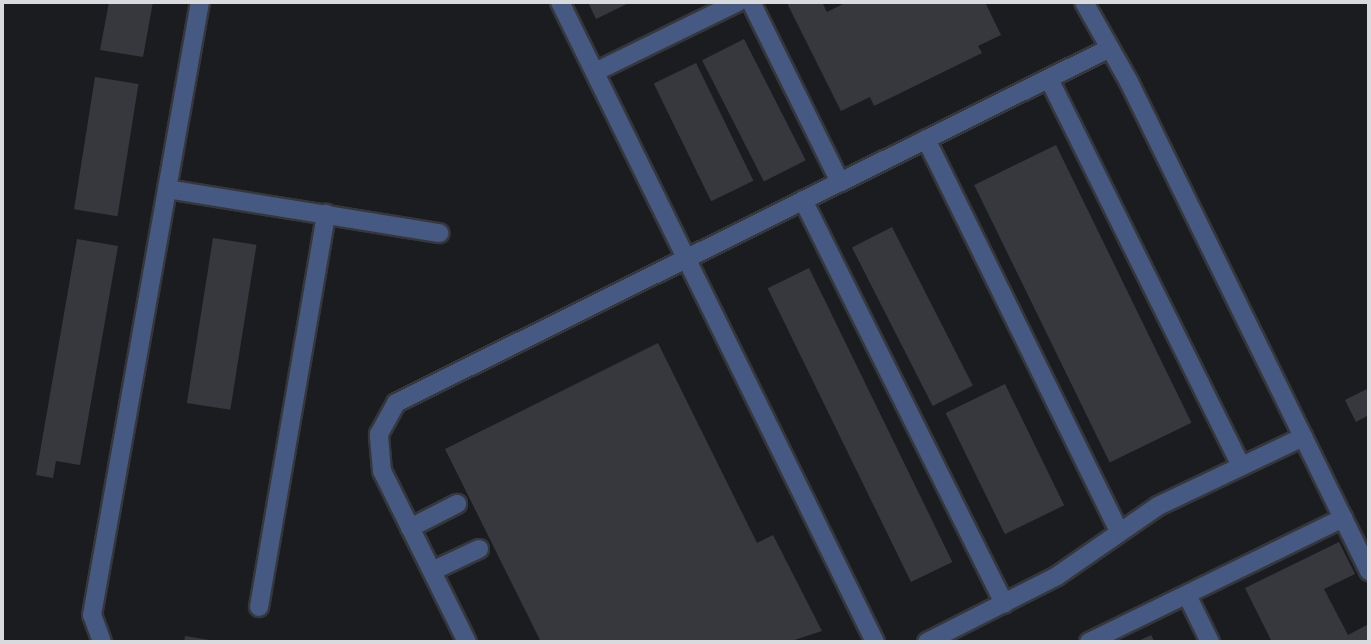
<!DOCTYPE html>
<style>
body{margin:0}
#map{position:relative;width:1371px;height:644px;overflow:hidden;background:#1a1c20;font-family:"Roboto Serif",serif}
div>[style]{position:absolute}
[style*='--x']{left:calc(var(--x)*1px);top:calc(var(--y)*1px);width:calc(var(--w)*1px);rotate:calc(var(--a)*1deg)}
.building>*{inset:0;background:#36383d;transform-origin:0 0}
.roads{filter:drop-shadow(2px 0 #35373a) drop-shadow(-2px 0 #35373a) drop-shadow(0 2px #35373a) drop-shadow(0 -2px #35373a)}
.minor>*{height:18px;margin:-9px;padding:0 9px;transform-origin:9px;border-radius:9px;background:#455982}
span{translate:-50% -50%;white-space:nowrap;text-align:center;line-height:1.15;-webkit-text-stroke:6px #111317;paint-order:stroke}
.frame{position:absolute;inset:0;border:4px solid #d9dadd;pointer-events:none}
</style>
<div id="map">
<div class="building">
<i style="clip-path:polygon(109px 2px,153px 2px,143px 57px,100px 50px)"></i>
<i style="clip-path:polygon(588px 2px,631px 2px,596px 19px)"></i>
<i style="clip-path:polygon(822px 2px,827px 12px,847px 2px,985px 2px,1001px 35px,978px 46px,982px 53px,874px 106px,870px 97px,841px 111px,787px 3px)"></i>
<i style="left:744px;top:39px;width:136px;height:47px;rotate:63deg"></i>
<i style="left:696px;top:63px;width:131px;height:47px;rotate:64deg"></i>
<i style="left:95px;top:77px;width:44px;height:134px;rotate:9deg"></i>
<i style="left:1056px;top:145px;width:309px;height:91px;rotate:64deg"></i>
<i style="left:892px;top:227px;width:178px;height:45px;rotate:63deg"></i>
<i style="left:213px;top:238px;width:44px;height:167px;rotate:9deg"></i>
<i style="clip-path:polygon(77px 239px,118px 246px,80px 465px,56px 461px,53px 478px,36px 475px)"></i>
<i style="left:809px;top:268px;width:327px;height:46px;rotate:64deg"></i>
<i style="clip-path:polygon(658px 343px,757px 543px,773px 535px,822px 631px,788px 642px,541px 642px,445px 449px)"></i>
<i style="left:1005px;top:384px;width:135px;height:66px;rotate:64deg"></i>
<i style="clip-path:polygon(1369px 388px,1369px 415px,1356px 422px,1345px 400px)"></i>
<i style="clip-path:polygon(1339px 542px,1355px 574px,1324px 589px,1348px 635px,1369px 624px,1369px 642px,1272px 642px,1245px 588px)"></i>
<i style="clip-path:polygon(1151px 635px,1155px 642px,1136px 642px)"></i>
<i style="clip-path:polygon(185px 636px,216px 641px,216px 642px,184px 642px)"></i>
</div>
<div class="roads">
<div class="minor">
<i style="--x:560;--y:2;--w:713;--a:63.79"></i>
<i style="--x:751;--y:2;--w:201;--a:63.7"></i>
<i style="--x:1084;--y:2;--w:92;--a:60.6"></i>
<i style="--x:1129;--y:82;--w:545;--a:63.86"></i>
<i style="--x:595;--y:72;--w:159;--a:-26.1"></i>
<i style="--x:1049;--y:79;--w:432;--a:63.6"></i>
<i style="--x:926;--y:139;--w:435;--a:63.8"></i>
<i style="--x:167;--y:189;--w:276;--a:9.2"></i>
<i style="--x:803;--y:200;--w:451;--a:63.5"></i>
<i style="--x:410;--y:528;--w:53;--a:-27.1"></i>
<i style="--x:432;--y:571;--w:52;--a:-25.1"></i>
<i style="--x:1187;--y:595;--w:52;--a:63.9"></i>
<i style="--x:259;--y:607;--w:399;--a:-80.3"></i>
<i style="--x:102;--y:642;--w:29;--a:-110"></i>
<i style="--x:92;--y:615;--w:622;--a:-80.01"></i>
<i style="--x:467;--y:642;--w:191;--a:-116.4"></i>
<i style="--x:382;--y:471;--w:37;--a:-95"></i>
<i style="--x:379;--y:434;--w:35;--a:-61"></i>
<i style="--x:396;--y:403;--w:797;--a:-26.44"></i>
<i style="--x:927;--y:642;--w:146;--a:-26.9"></i>
<i style="--x:1057;--y:576;--w:123;--a:-34.7"></i>
<i style="--x:1158;--y:506;--w:161;--a:-25.4"></i>
<i style="--x:1089;--y:642;--w:283;--a:-26"></i>
</div>
</div>
<div class="frame"></div>
</div>
